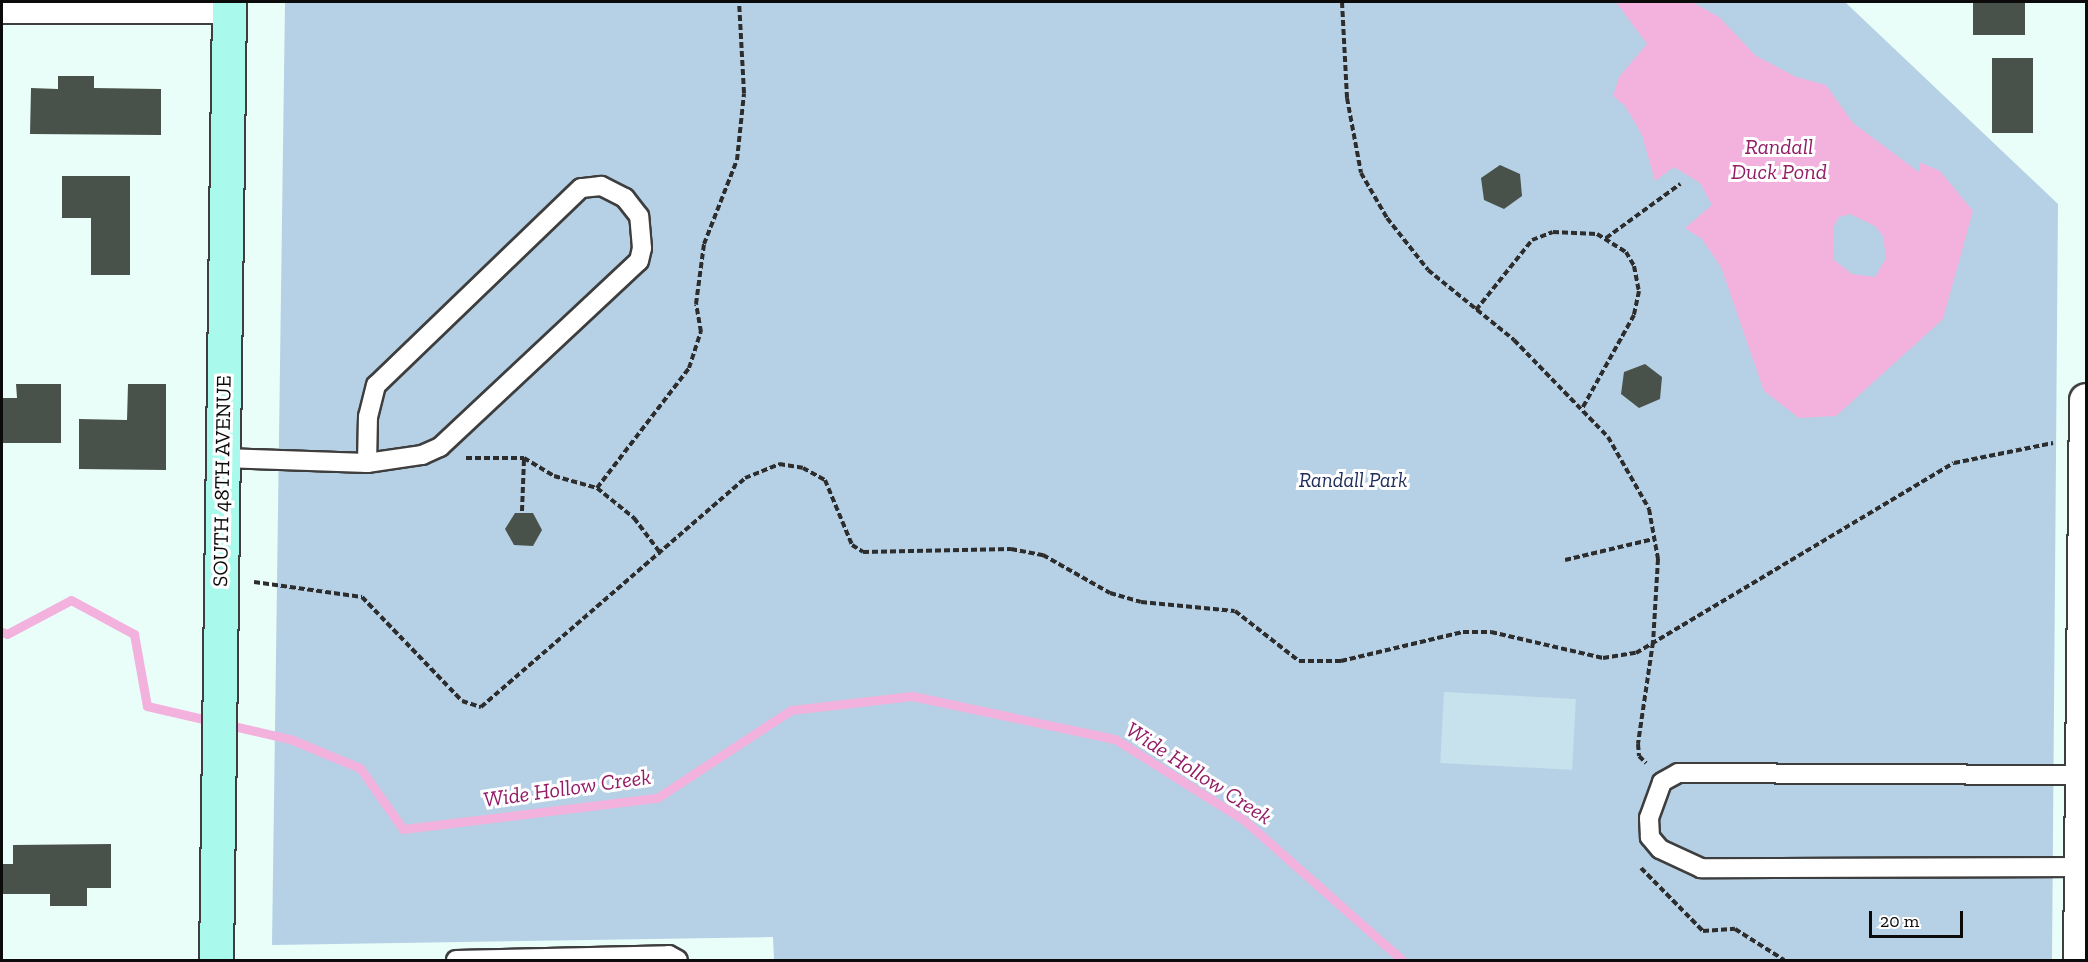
<!DOCTYPE html>
<style>
body{margin:0}
#map{position:relative;width:2088px;height:962px;overflow:hidden;background:#eafef9;font-family:"Zilla Slab",serif}
div>[style]{position:absolute}
[style*='--x']{left:calc(var(--x)*1px);top:calc(var(--y)*1px);width:calc(var(--w)*1px);rotate:calc(var(--a)*1deg)}
.green>*{inset:0;background:#b6d1e5}
.pitch>*{inset:0;background:#c7e2ed;transform-origin:0 0}
.water>*{inset:0;background:#f2b2dd}
.stream>*{height:9px;margin:-4.5px;padding:0 4.5px;transform-origin:4.5px;border-radius:4.5px;background:#f2b2dd}
.building>*{inset:0;background:#48524b;transform-origin:0 0}
.path>*{height:4px;margin-top:-2px;transform-origin:0;background:repeating-linear-gradient(90deg,#2d2d2d 0 6px,transparent 0 9px)}
.roads{filter:drop-shadow(2px 0 #3e3e3e) drop-shadow(-2px 0 #3e3e3e) drop-shadow(0 2px #3e3e3e) drop-shadow(0 -2px #3e3e3e)}
.lane>*{height:18px;margin:-9px;padding:0 9px;transform-origin:9px;border-radius:9px;background:#fff}
.street>*{height:33px;margin:-16.5px;padding:0 16.5px;transform-origin:16.5px;border-radius:16.5px;background:#fff}
.secondary>*{height:33px;margin:-16.5px;padding:0 16.5px;transform-origin:16.5px;border-radius:16.5px;background:#a9faec}
span{translate:-50% -50%;white-space:nowrap;text-align:center;line-height:1.15;-webkit-text-stroke:6px #fff;paint-order:stroke}
.park-label{font-size:21px;color:#20305d;font-style:italic}
.street-label{font-size:21px;color:#0b0b0b}
.water-label{font-size:22px;color:#931d66;font-style:italic}
.frame{position:absolute;inset:0;border:3px solid #0b0b0b;pointer-events:none}
.scale{position:absolute;left:1869px;top:911px;width:94px;height:27px;box-sizing:border-box;border:3px solid #0b0b0b;border-top:0;padding-left:8px;font-size:18px;line-height:21px;white-space:nowrap;color:#0b0b0b;-webkit-text-stroke:4px #fff;paint-order:stroke}
</style>
<div id="map">
<div class="green">
<i style="clip-path:polygon(285px 2px,1845px 2px,2058px 204px,2052px 960px,774px 960px,773px 937px,272px 945px)"></i>
</div>
<div class="pitch">
<i style="left:1444px;top:692px;width:132px;height:71px;rotate:3deg"></i>
</div>
<div class="water">
<i style="clip-path:polygon(evenodd,1616px 2px,1692px 2px,1719px 17px,1756px 56px,1796px 77px,1826px 85px,1853px 123px,1920px 173px,1919px 162px,1940px 171px,1973px 211px,1943px 319px,1836px 416px,1799px 418px,1764px 391px,1721px 267px,1702px 239px,1685px 228px,1712px 205px,1700px 183px,1674px 167px,1655px 181px,1642px 135px,1625px 106px,1613px 96px,1619px 77px,1647px 44px,1616px 2px,1850px 214px,1875px 226px,1883px 236px,1886px 258px,1875px 277px,1852px 274px,1834px 260px,1833px 228px,1839px 217px,1850px 214px)"></i>
</div>
<div class="stream">
<i style="--x:2;--y:632;--w:5;--a:22"></i>
<i style="--x:7;--y:634;--w:72;--a:-28"></i>
<i style="--x:71;--y:600;--w:72;--a:28.4"></i>
<i style="--x:134;--y:634;--w:73;--a:79.8"></i>
<i style="--x:147;--y:706;--w:147;--a:13"></i>
<i style="--x:290;--y:739;--w:76;--a:22.5"></i>
<i style="--x:360;--y:768;--w:75;--a:54.8"></i>
<i style="--x:403;--y:829;--w:256;--a:-7"></i>
<i style="--x:657;--y:798;--w:160;--a:-33.3"></i>
<i style="--x:791;--y:710;--w:122;--a:-6.6"></i>
<i style="--x:912;--y:696;--w:208;--a:12"></i>
<i style="--x:1115;--y:739;--w:154;--a:32.2"></i>
<i style="--x:1245;--y:821;--w:210;--a:41.5"></i>
</div>
<div class="building">
<i style="left:1973px;top:2px;width:52px;height:33px"></i>
<i style="left:1992px;top:58px;width:41px;height:75px"></i>
<i style="clip-path:polygon(58px 76px,94px 76px,94px 88px,161px 89px,161px 135px,30px 134px,31px 88px,58px 89px)"></i>
<i style="clip-path:polygon(1500px 165px,1520px 174px,1522px 196px,1504px 209px,1484px 200px,1481px 178px)"></i>
<i style="clip-path:polygon(62px 176px,130px 176px,130px 275px,91px 275px,91px 218px,62px 218px)"></i>
<i style="clip-path:polygon(1645px 364px,1662px 377px,1660px 399px,1639px 408px,1621px 394px,1624px 372px)"></i>
<i style="clip-path:polygon(16px 384px,61px 384px,61px 443px,2px 443px,2px 398px,17px 398px)"></i>
<i style="clip-path:polygon(128px 384px,166px 384px,166px 470px,79px 469px,79px 419px,127px 420px)"></i>
<i style="clip-path:polygon(515px 513px,533px 513px,542px 530px,533px 546px,514px 545px,505px 529px)"></i>
<i style="clip-path:polygon(111px 844px,111px 888px,87px 888px,87px 906px,50px 906px,50px 894px,2px 894px,2px 864px,13px 864px,13px 845px)"></i>
</div>
<div class="path">
<i style="--x:1342;--y:2;--w:96;--a:87"></i>
<i style="--x:1347;--y:98;--w:76;--a:79.4"></i>
<i style="--x:1361;--y:173;--w:52;--a:60"></i>
<i style="--x:1387;--y:218;--w:66;--a:51.7"></i>
<i style="--x:1428;--y:270;--w:111;--a:39.1"></i>
<i style="--x:1514;--y:340;--w:135;--a:45.9"></i>
<i style="--x:1608;--y:437;--w:83;--a:60.3"></i>
<i style="--x:1649;--y:509;--w:51;--a:79.8"></i>
<i style="--x:1658;--y:559;--w:83;--a:93.4"></i>
<i style="--x:1653;--y:642;--w:103;--a:98.4"></i>
<i style="--x:1638;--y:744;--w:12;--a:85"></i>
<i style="--x:1639;--y:756;--w:10;--a:45"></i>
<i style="--x:1606;--y:238;--w:92;--a:-36.1"></i>
<i style="--x:1476;--y:310;--w:90;--a:-51.3"></i>
<i style="--x:1532;--y:240;--w:22;--a:-21"></i>
<i style="--x:1553;--y:232;--w:44;--a:2.6"></i>
<i style="--x:1597;--y:234;--w:34;--a:32"></i>
<i style="--x:1626;--y:252;--w:16;--a:60"></i>
<i style="--x:1634;--y:266;--w:25;--a:79"></i>
<i style="--x:1639;--y:291;--w:25;--a:102"></i>
<i style="--x:1634;--y:315;--w:107;--a:119"></i>
<i style="--x:466;--y:458;--w:58;--a:0"></i>
<i style="--x:524;--y:458;--w:35;--a:31"></i>
<i style="--x:554;--y:476;--w:45;--a:15.6"></i>
<i style="--x:597;--y:488;--w:48;--a:39"></i>
<i style="--x:634;--y:518;--w:45;--a:53.1"></i>
<i style="--x:597;--y:488;--w:151;--a:-52.5"></i>
<i style="--x:689;--y:368;--w:38;--a:-72"></i>
<i style="--x:701;--y:332;--w:28;--a:-100"></i>
<i style="--x:696;--y:304;--w:61;--a:-82.4"></i>
<i style="--x:704;--y:244;--w:90;--a:-68.6"></i>
<i style="--x:737;--y:160;--w:67;--a:-84"></i>
<i style="--x:744;--y:93;--w:91;--a:-93.1"></i>
<i style="--x:522;--y:511;--w:53;--a:-87.8"></i>
<i style="--x:1565;--y:560;--w:91;--a:-13.3"></i>
<i style="--x:254;--y:582;--w:109;--a:7.9"></i>
<i style="--x:362;--y:597;--w:144;--a:46.1"></i>
<i style="--x:462;--y:701;--w:20;--a:18"></i>
<i style="--x:481;--y:707;--w:349;--a:-40.9"></i>
<i style="--x:745;--y:478;--w:37;--a:-22"></i>
<i style="--x:779;--y:464;--w:24;--a:9"></i>
<i style="--x:803;--y:468;--w:25;--a:29"></i>
<i style="--x:825;--y:480;--w:70;--a:67.4"></i>
<i style="--x:852;--y:545;--w:13;--a:32"></i>
<i style="--x:863;--y:552;--w:148;--a:-1.2"></i>
<i style="--x:1011;--y:549;--w:33;--a:11"></i>
<i style="--x:1043;--y:555;--w:77;--a:29.6"></i>
<i style="--x:1110;--y:593;--w:32;--a:16"></i>
<i style="--x:1141;--y:602;--w:94;--a:5.5"></i>
<i style="--x:1235;--y:611;--w:81;--a:38"></i>
<i style="--x:1299;--y:661;--w:42;--a:0"></i>
<i style="--x:1341;--y:661;--w:125;--a:-13.4"></i>
<i style="--x:1463;--y:632;--w:28;--a:0"></i>
<i style="--x:1491;--y:632;--w:115;--a:13.1"></i>
<i style="--x:1603;--y:658;--w:33;--a:-9"></i>
<i style="--x:1636;--y:653;--w:370;--a:-30.9"></i>
<i style="--x:1954;--y:463;--w:101;--a:-11.4"></i>
<i style="--x:1641;--y:868;--w:88;--a:45.5"></i>
<i style="--x:1703;--y:931;--w:32;--a:-4"></i>
<i style="--x:1735;--y:929;--w:58;--a:32.3"></i>
</div>
<div class="roads">
<div class="lane">
<i style="--x:223;--y:458;--w:144;--a:2"></i>
<i style="--x:367;--y:463;--w:56;--a:-8.3"></i>
<i style="--x:422;--y:455;--w:20;--a:-24"></i>
<i style="--x:440;--y:447;--w:272;--a:-43.1"></i>
<i style="--x:639;--y:261;--w:13;--a:-77"></i>
<i style="--x:642;--y:248;--w:32;--a:-95"></i>
<i style="--x:639;--y:216;--w:23;--a:-128"></i>
<i style="--x:625;--y:198;--w:27;--a:-153"></i>
<i style="--x:601;--y:186;--w:20;--a:174"></i>
<i style="--x:581;--y:188;--w:284;--a:136.1"></i>
<i style="--x:376;--y:385;--w:32;--a:104"></i>
<i style="--x:368;--y:416;--w:47;--a:91.2"></i>
<i style="--x:2081;--y:867;--w:380;--a:179.8"></i>
<i style="--x:1701;--y:868;--w:45;--a:-155.1"></i>
<i style="--x:1660;--y:849;--w:16;--a:-130"></i>
<i style="--x:1650;--y:837;--w:19;--a:-93"></i>
<i style="--x:1649;--y:818;--w:38;--a:-70"></i>
<i style="--x:1662;--y:782;--w:18;--a:-29"></i>
<i style="--x:1678;--y:773;--w:405;--a:0.3"></i>
<i style="--x:456;--y:960;--w:213;--a:-1.3"></i>
<i style="--x:669;--y:955;--w:10;--a:29"></i>
</div>
<div class="street">
<i style="--x:2;--y:6;--w:227;--a:0"></i>
<i style="--x:2080;--y:960;--w:560;--a:-89.39"></i>
</div>
<div class="secondary">
<i style="--x:216;--y:960;--w:958;--a:-89.22"></i>
</div>
</div>
<div class="park-label">
<span style="left:1353px;top:480px">Randall Park</span>
</div>
<div class="street-label">
<span style="left:222px;top:481px;rotate:-89deg">SOUTH 48TH AVENUE</span>
</div>
<div class="water-label">
<span style="left:1779px;top:159px">Randall<br>Duck Pond</span>
<span style="left:1199px;top:773px;rotate:33deg">Wide Hollow Creek</span>
<span style="left:567px;top:788px;rotate:-8deg">Wide Hollow Creek</span>
</div>
<div class="frame"></div>
<div class="scale">20 m</div>
</div>
